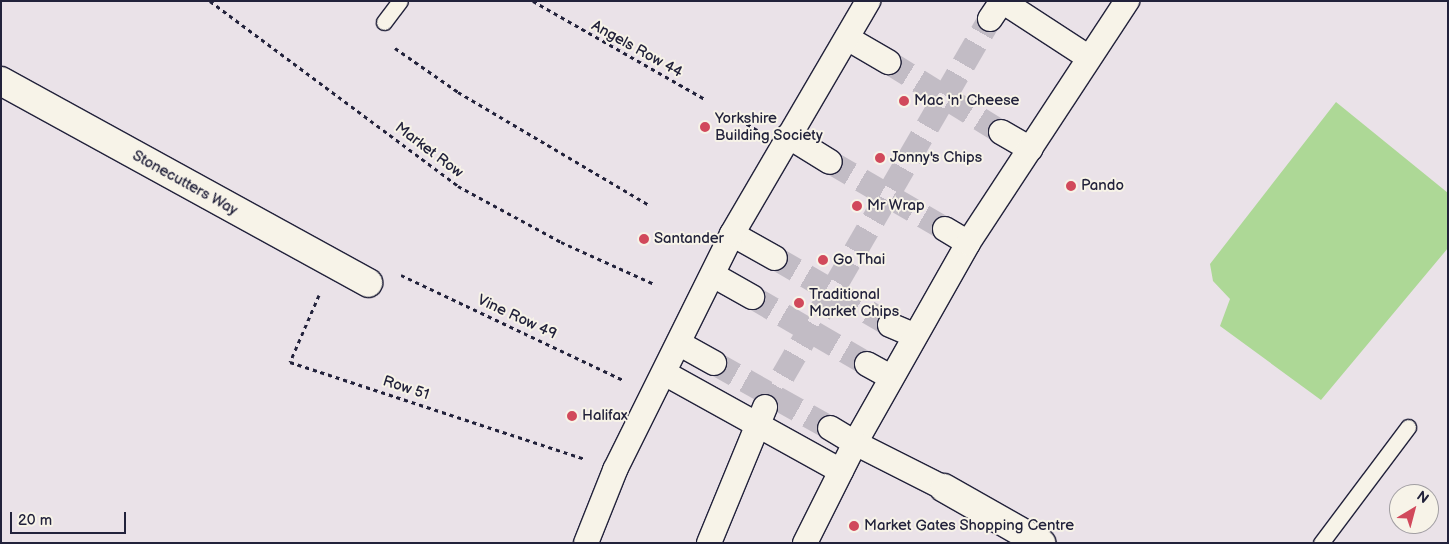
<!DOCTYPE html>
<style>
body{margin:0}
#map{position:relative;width:1449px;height:544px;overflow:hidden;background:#eae2e8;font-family:"Balsamiq Sans",sans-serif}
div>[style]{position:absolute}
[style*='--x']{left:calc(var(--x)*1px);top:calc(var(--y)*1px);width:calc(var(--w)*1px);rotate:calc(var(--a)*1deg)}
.green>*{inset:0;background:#add896}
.pedestrian-tunnel>*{height:24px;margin-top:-12px;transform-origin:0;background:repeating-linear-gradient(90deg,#c2bcc5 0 24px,transparent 0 36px)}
.path>*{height:3px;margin-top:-1.5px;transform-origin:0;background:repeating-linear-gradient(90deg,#22223b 0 4px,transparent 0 8px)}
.roads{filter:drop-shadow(1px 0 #22223b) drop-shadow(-1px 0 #22223b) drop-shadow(0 1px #22223b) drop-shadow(0 -1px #22223b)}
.service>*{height:15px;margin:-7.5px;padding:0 7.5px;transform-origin:7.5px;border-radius:7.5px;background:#f7f3e8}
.pedestrian>*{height:24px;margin:-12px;padding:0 12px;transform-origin:12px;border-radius:12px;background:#f7f3e8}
.minor>*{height:28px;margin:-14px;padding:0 14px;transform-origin:14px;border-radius:14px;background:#f7f3e8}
.dots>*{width:14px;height:14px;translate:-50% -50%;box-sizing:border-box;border:2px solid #f7f3e8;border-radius:50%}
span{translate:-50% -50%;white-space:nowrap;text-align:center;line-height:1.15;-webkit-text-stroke:4px #f7f3e8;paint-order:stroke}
.street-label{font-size:15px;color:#22223b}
.poi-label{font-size:15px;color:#22223b}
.left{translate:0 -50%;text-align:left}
.frame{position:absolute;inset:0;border:2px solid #22223b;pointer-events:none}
.north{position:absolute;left:1389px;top:484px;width:50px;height:50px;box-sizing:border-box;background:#f7f3e8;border:1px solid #a29fa3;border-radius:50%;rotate:37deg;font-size:14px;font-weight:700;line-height:20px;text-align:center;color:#22223b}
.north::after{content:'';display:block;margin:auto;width:18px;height:22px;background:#d1495b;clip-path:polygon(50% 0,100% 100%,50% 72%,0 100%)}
.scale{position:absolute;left:10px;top:512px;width:116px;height:22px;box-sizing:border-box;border:2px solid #22223b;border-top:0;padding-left:6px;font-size:15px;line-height:18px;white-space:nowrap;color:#22223b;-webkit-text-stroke:4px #f7f3e8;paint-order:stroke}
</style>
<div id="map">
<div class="green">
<i style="clip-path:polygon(1336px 102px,1448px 193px,1448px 248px,1321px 400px,1220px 326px,1230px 299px,1213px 281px,1210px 264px)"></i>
</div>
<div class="pedestrian-tunnel">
<i style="--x:888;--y:62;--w:133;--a:31.8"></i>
<i style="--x:830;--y:162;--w:133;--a:30.2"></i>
<i style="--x:775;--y:258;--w:133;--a:30.2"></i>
<i style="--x:752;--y:297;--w:133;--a:30.2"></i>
<i style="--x:714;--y:363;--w:133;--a:29.3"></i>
<i style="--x:765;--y:407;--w:449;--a:-59.9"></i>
</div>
<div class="path">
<i style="--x:210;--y:1;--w:309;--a:36.7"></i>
<i style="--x:458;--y:186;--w:117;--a:28.5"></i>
<i style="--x:561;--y:242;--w:102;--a:24.3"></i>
<i style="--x:533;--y:1;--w:198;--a:29.7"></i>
<i style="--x:395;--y:48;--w:77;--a:34.9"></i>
<i style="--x:458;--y:92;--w:222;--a:30.6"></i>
<i style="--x:740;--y:120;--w:20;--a:30"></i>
<i style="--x:401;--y:275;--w:246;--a:25.3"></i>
<i style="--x:319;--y:295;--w:73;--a:113.4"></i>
<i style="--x:290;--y:362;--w:311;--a:18.2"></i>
</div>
<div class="roads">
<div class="service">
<i style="--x:384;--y:22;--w:26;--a:-53"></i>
<i style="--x:1321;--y:543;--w:145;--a:-53.1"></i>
</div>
<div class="pedestrian">
<i style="--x:1002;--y:1;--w:103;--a:33.1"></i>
<i style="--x:990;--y:19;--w:22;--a:-56"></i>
<i style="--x:847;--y:38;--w:48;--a:30.3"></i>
<i style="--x:1001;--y:132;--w:34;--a:30"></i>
<i style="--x:788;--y:136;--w:49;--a:31.8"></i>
<i style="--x:945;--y:229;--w:27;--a:31"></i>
<i style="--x:732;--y:234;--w:49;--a:29.2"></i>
<i style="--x:713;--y:275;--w:45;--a:29.4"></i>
<i style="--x:890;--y:325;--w:25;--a:23"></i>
<i style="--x:680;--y:344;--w:39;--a:29"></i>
<i style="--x:867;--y:364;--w:26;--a:29"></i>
<i style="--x:666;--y:374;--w:200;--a:29"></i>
<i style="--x:944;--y:488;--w:100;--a:-153.2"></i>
<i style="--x:855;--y:443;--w:230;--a:-60.5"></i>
<i style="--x:968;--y:243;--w:290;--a:-56.7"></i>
<i style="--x:586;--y:543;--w:79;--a:-68.3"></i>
<i style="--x:615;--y:470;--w:263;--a:-63.6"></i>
<i style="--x:732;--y:234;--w:270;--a:-59.7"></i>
<i style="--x:709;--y:543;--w:147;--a:-67.6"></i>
<i style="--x:805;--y:543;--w:112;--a:-63.4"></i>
<i style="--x:855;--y:443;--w:29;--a:-149"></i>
</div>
<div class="minor">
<i style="--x:1;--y:81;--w:419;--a:28.8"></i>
<i style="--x:944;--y:488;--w:112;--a:29.6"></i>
</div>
</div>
<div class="dots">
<i style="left:904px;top:101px;background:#d1495b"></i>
<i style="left:705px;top:127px;background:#d1495b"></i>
<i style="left:880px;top:158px;background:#d1495b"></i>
<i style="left:1071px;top:186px;background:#d1495b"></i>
<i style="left:857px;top:206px;background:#d1495b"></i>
<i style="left:644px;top:239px;background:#d1495b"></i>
<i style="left:823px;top:260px;background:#d1495b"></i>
<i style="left:799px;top:303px;background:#d1495b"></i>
<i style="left:572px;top:416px;background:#d1495b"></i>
<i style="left:854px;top:526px;background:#d1495b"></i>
</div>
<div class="street-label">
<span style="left:637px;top:49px;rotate:29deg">Angels Row 44</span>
<span style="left:429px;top:150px;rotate:37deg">Market Row</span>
<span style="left:185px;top:183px;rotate:29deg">Stonecutters Way</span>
<span style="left:517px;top:317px;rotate:25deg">Vine Row 49</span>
<span style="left:406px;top:388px;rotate:18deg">Row 51</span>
</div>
<div class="poi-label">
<span class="left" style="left:914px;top:101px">Mac 'n' Cheese</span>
<span class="left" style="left:715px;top:127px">Yorkshire<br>Building Society</span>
<span class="left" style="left:890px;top:158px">Jonny's Chips</span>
<span class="left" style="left:1081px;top:186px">Pando</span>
<span class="left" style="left:867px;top:206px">Mr Wrap</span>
<span class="left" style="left:654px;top:239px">Santander</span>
<span class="left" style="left:833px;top:260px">Go Thai</span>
<span class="left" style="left:809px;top:303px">Traditional<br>Market Chips</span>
<span class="left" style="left:582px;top:416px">Halifax</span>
<span class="left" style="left:864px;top:526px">Market Gates Shopping Centre</span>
</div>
<div class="frame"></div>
<div class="north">N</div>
<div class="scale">20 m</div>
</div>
